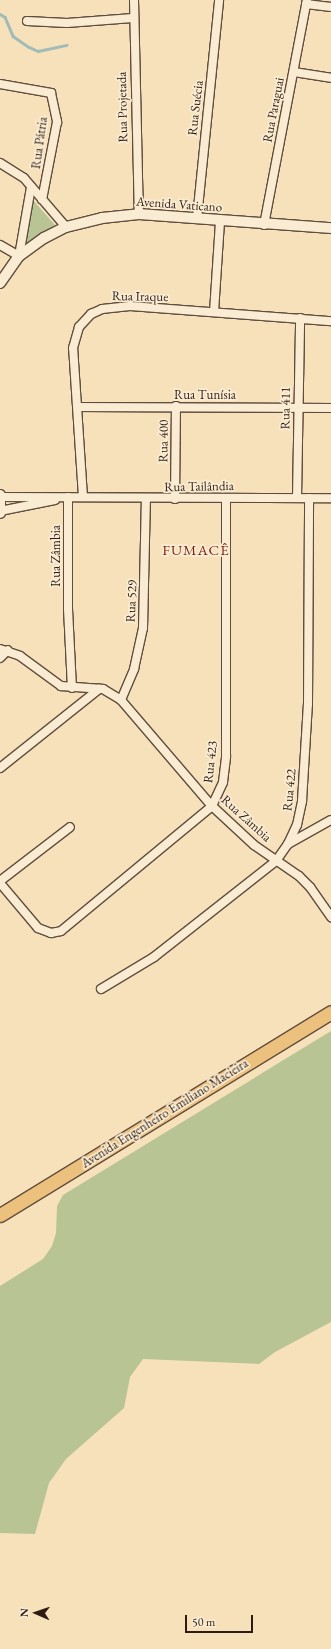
<!DOCTYPE html>
<meta charset="utf-8">
<style>
body{margin:0}
#map{position:relative;width:331px;height:1649px;overflow:hidden;background:#f7e1ba;font-family:"EB Garamond",serif}
div>[style]{position:absolute}
[style*='--x']{left:calc(var(--x)*1px);top:calc(var(--y)*1px);width:calc(var(--w)*1px);rotate:calc(var(--a)*1deg)}
.green>*{inset:0;background:#b8c494}
.stream>*{height:2.5px;margin:-1.25px;padding:0 1.25px;transform-origin:1.25px;border-radius:1.25px;background:#9fbcb8}
.roads{filter:drop-shadow(1px 0 #604d3e) drop-shadow(-1px 0 #604d3e) drop-shadow(0 1px #604d3e) drop-shadow(0 -1px #604d3e)}
.minor>*{height:8px;margin:-4px;padding:0 4px;transform-origin:4px;border-radius:4px;background:#faecd2}
.tertiary>*{height:10px;margin:-5px;padding:0 5px;transform-origin:5px;border-radius:5px;background:#faecd2}
.trunk>*{height:13px;margin:-6.5px;padding:0 6.5px;transform-origin:6.5px;border-radius:6.5px;background:#ecc07d}
span{translate:-50% -50%;white-space:nowrap;text-align:center;line-height:1.15;-webkit-text-stroke:3.5px #faecd2;paint-order:stroke}
.street-label{font-size:13px;color:#2e1c14}
.quarter-label{font-size:15px;color:#7a1f14;letter-spacing:1px}
.north{position:absolute;left:16px;top:1593px;width:40px;height:40px;-webkit-text-stroke:3px #faecd2;paint-order:stroke;rotate:272deg;font-size:11px;font-weight:700;line-height:16px;text-align:center;color:#2e1c14}
.north::after{content:'';display:block;margin:auto;width:14px;height:18px;background:#2e1c14;clip-path:polygon(50% 0,100% 100%,50% 72%,0 100%)}
.scale{position:absolute;left:185px;top:1615px;width:68px;height:18px;box-sizing:border-box;border:2px solid #2e1c14;border-top:0;padding-left:5px;font-size:12px;line-height:14px;white-space:nowrap;color:#2e1c14;-webkit-text-stroke:3px #faecd2;paint-order:stroke}
</style>
<div id="map">
<div class="green">
<i style="clip-path:polygon(32px 199px,55px 225px,25px 245px)"></i>
<i style="clip-path:polygon(331px 1031px,331px 1322px,275px 1352px,259px 1364px,143px 1359px,130px 1377px,124px 1408px,66px 1459px,49px 1483px,35px 1534px,0 1533px,0 1286px,43px 1259px,52px 1246px,56px 1233px,57px 1206px,63px 1195px)"></i>
</div>
<div class="stream">
<i style="--x:0;--y:14;--w:6;--a:31"></i>
<i style="--x:5;--y:17;--w:21;--a:67"></i>
<i style="--x:13;--y:36;--w:19;--a:35"></i>
<i style="--x:29;--y:47;--w:10;--a:24"></i>
<i style="--x:38;--y:51;--w:29;--a:-12"></i>
</div>
<div class="roads">
<div class="minor">
<i style="--x:134;--y:0;--w:214;--a:88.7"></i>
<i style="--x:306;--y:4;--w:25;--a:7"></i>
<i style="--x:27;--y:21;--w:40;--a:2.9"></i>
<i style="--x:67;--y:23;--w:66;--a:-4.3"></i>
<i style="--x:294;--y:72;--w:37;--a:9"></i>
<i style="--x:0;--y:84;--w:52;--a:10"></i>
<i style="--x:51;--y:93;--w:30;--a:78"></i>
<i style="--x:57;--y:122;--w:79;--a:100.9"></i>
<i style="--x:0;--y:163;--w:28;--a:32"></i>
<i style="--x:24;--y:178;--w:65;--a:49.4"></i>
<i style="--x:197;--y:218;--w:219;--a:-84.2"></i>
<i style="--x:264;--y:225;--w:229;--a:-79.2"></i>
<i style="--x:0;--y:245;--w:22;--a:30"></i>
<i style="--x:19;--y:256;--w:70;--a:-80.1"></i>
<i style="--x:214;--y:312;--w:91;--a:-86.2"></i>
<i style="--x:78;--y:407;--w:253;--a:0.2"></i>
<i style="--x:0;--y:497;--w:331;--a:0.2"></i>
<i style="--x:68;--y:497;--w:112;--a:90"></i>
<i style="--x:68;--y:609;--w:79;--a:87.1"></i>
<i style="--x:83;--y:497;--w:149;--a:-93.8"></i>
<i style="--x:73;--y:348;--w:22;--a:-74"></i>
<i style="--x:79;--y:327;--w:18;--a:-47"></i>
<i style="--x:91;--y:314;--w:12;--a:-24"></i>
<i style="--x:102;--y:309;--w:28;--a:-6"></i>
<i style="--x:130;--y:306;--w:202;--a:4.3"></i>
<i style="--x:297;--y:498;--w:180;--a:-89"></i>
<i style="--x:175;--y:499;--w:93;--a:-89.4"></i>
<i style="--x:0;--y:511;--w:56;--a:-11.3"></i>
<i style="--x:0;--y:649;--w:21;--a:19"></i>
<i style="--x:20;--y:656;--w:51;--a:36.2"></i>
<i style="--x:61;--y:686;--w:42;--a:4.1"></i>
<i style="--x:103;--y:689;--w:21;--a:31"></i>
<i style="--x:121;--y:700;--w:140;--a:49.4"></i>
<i style="--x:212;--y:806;--w:57;--a:42.9"></i>
<i style="--x:254;--y:845;--w:55;--a:34.6"></i>
<i style="--x:299;--y:876;--w:16;--a:45"></i>
<i style="--x:310;--y:887;--w:37;--a:55"></i>
<i style="--x:0;--y:658;--w:11;--a:-45"></i>
<i style="--x:121;--y:700;--w:34;--a:-67"></i>
<i style="--x:134;--y:669;--w:42;--a:-77.6"></i>
<i style="--x:143;--y:628;--w:129;--a:-88.7"></i>
<i style="--x:0;--y:768;--w:127;--a:-38.6"></i>
<i style="--x:288;--y:844;--w:49;--a:-29.2"></i>
<i style="--x:0;--y:881;--w:88;--a:-37.6"></i>
<i style="--x:0;--y:883;--w:59;--a:49.8"></i>
<i style="--x:38;--y:928;--w:14;--a:21"></i>
<i style="--x:51;--y:933;--w:10;--a:-11"></i>
<i style="--x:61;--y:931;--w:196;--a:-39.6"></i>
<i style="--x:212;--y:806;--w:26;--a:-65"></i>
<i style="--x:223;--y:782;--w:26;--a:-83"></i>
<i style="--x:226;--y:756;--w:257;--a:-90"></i>
<i style="--x:101;--y:989;--w:62;--a:-31.1"></i>
<i style="--x:154;--y:957;--w:155;--a:-38.2"></i>
<i style="--x:276;--y:861;--w:21;--a:-55"></i>
<i style="--x:288;--y:844;--w:21;--a:-65"></i>
<i style="--x:297;--y:825;--w:25;--a:-78"></i>
<i style="--x:302;--y:801;--w:97;--a:-86.5"></i>
<i style="--x:308;--y:704;--w:206;--a:-89.7"></i>
</div>
<div class="tertiary">
<i style="--x:0;--y:283;--w:33;--a:-55"></i>
<i style="--x:19;--y:256;--w:31;--a:-36"></i>
<i style="--x:44;--y:238;--w:25;--a:-27"></i>
<i style="--x:66;--y:227;--w:37;--a:-14"></i>
<i style="--x:102;--y:218;--w:37;--a:-6"></i>
<i style="--x:139;--y:214;--w:193;--a:4.2"></i>
<i style="--x:0;--y:495;--w:18;--a:90"></i>
</div>
<div class="trunk">
<i style="--x:0;--y:1215;--w:388;--a:-31.5"></i>
</div>
</div>
<div class="street-label">
<span style="left:123px;top:107px;rotate:-91deg">Rua Projetada</span>
<span style="left:196px;top:108px;rotate:-83deg">Rua Suécia</span>
<span style="left:274px;top:110px;rotate:-79deg">Rua Paraguai</span>
<span style="left:40px;top:143px;rotate:-82deg">Rua Pátria</span>
<span style="left:179px;top:205px;rotate:4deg">Avenida Vaticano</span>
<span style="left:140px;top:297px;rotate:1deg">Rua Iraque</span>
<span style="left:205px;top:395px">Rua Tunísia</span>
<span style="left:286px;top:408px;rotate:-89deg">Rua 411</span>
<span style="left:164px;top:441px;rotate:-89deg">Rua 400</span>
<span style="left:199px;top:487px;rotate:-1deg">Rua Tailândia</span>
<span style="left:56px;top:556px;rotate:-90deg">Rua Zâmbia</span>
<span style="left:132px;top:601px;rotate:-87deg">Rua 529</span>
<span style="left:211px;top:762px;rotate:-83deg">Rua 423</span>
<span style="left:290px;top:790px;rotate:-84deg">Rua 422</span>
<span style="left:246px;top:819px;rotate:42deg">Rua Zâmbia</span>
<span style="left:165px;top:1114px;rotate:-32deg">Avenida Engenheiro Emiliano Macieira</span>
</div>
<div class="quarter-label">
<span style="left:196px;top:550px">FUMACÊ</span>
</div>
<div class="north">N</div>
<div class="scale">50 m</div>
</div>
